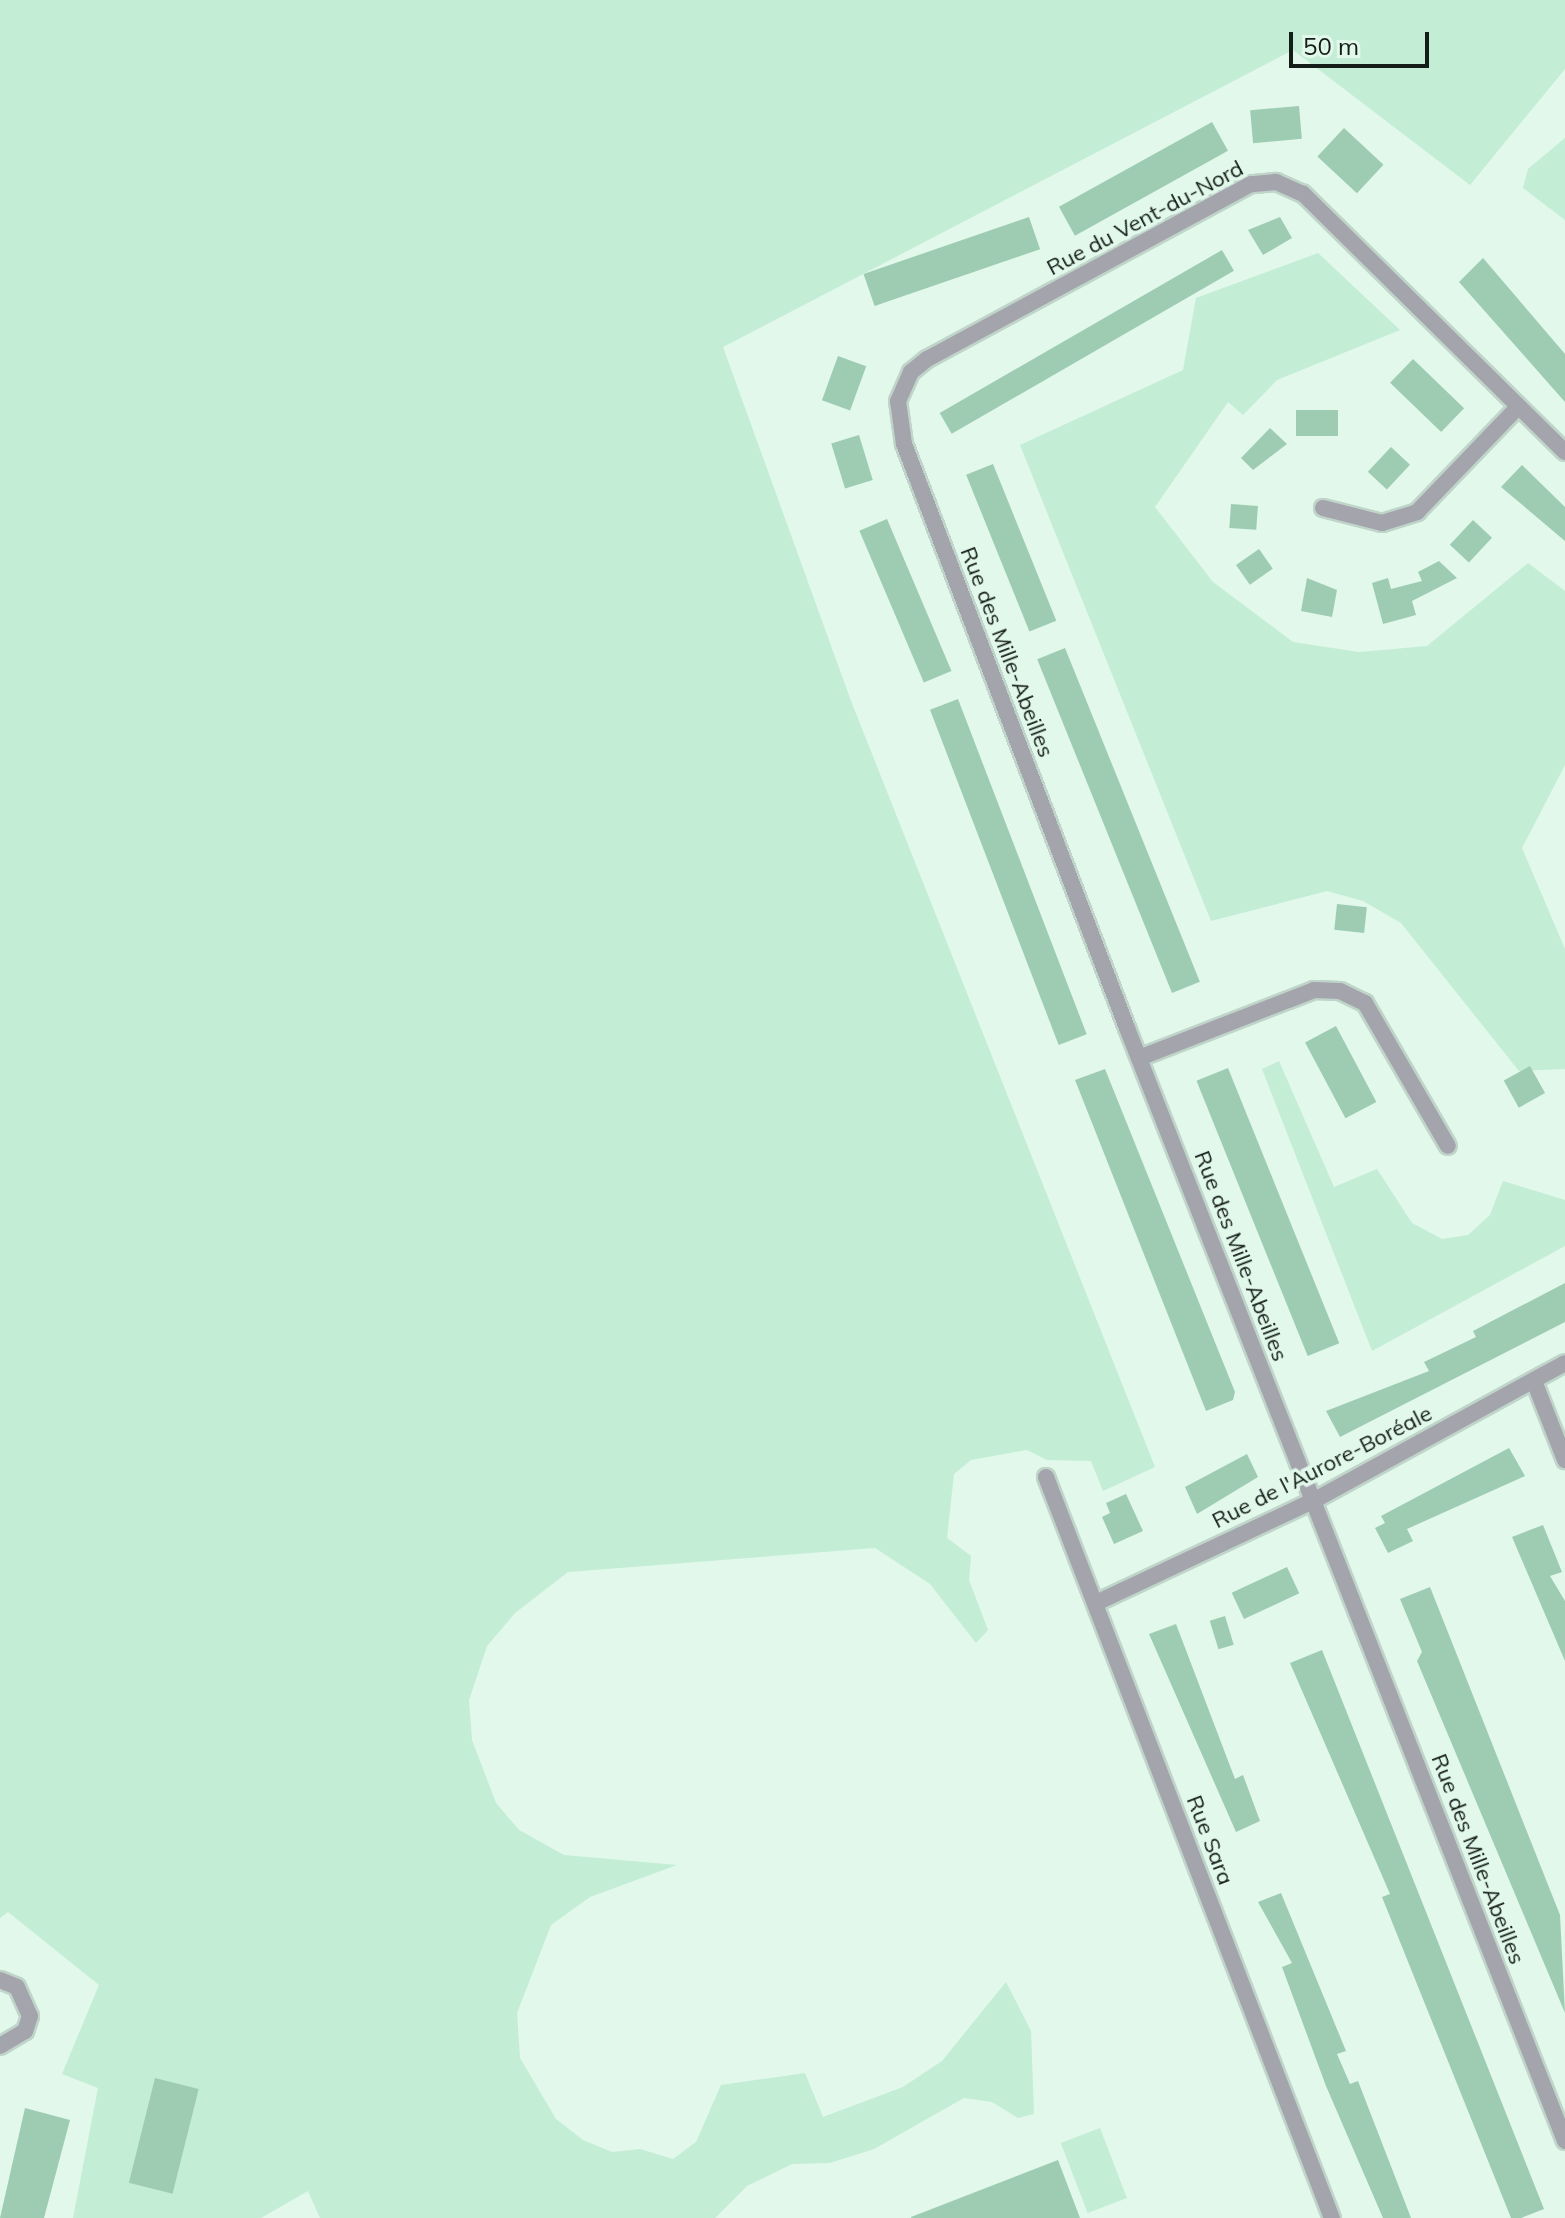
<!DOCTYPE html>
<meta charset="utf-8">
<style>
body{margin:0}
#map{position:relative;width:1565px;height:2218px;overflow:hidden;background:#e1f8eb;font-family:Mulish,sans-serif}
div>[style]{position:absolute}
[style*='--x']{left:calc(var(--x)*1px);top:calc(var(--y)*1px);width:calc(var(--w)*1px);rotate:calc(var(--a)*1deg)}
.green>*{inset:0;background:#c3edd5;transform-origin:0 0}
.building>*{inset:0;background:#9eccb2;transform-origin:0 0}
.roads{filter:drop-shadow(2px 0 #c0d5c9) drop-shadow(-2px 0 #c0d5c9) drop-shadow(0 2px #c0d5c9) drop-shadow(0 -2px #c0d5c9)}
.street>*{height:16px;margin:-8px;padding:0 8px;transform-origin:8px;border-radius:8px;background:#a4a4ad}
span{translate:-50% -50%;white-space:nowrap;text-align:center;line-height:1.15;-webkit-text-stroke:7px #e1f8eb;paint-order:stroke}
.street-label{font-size:22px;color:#151d19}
.scale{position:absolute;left:1289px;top:32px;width:140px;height:36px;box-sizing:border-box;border:4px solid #151d19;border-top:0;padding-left:10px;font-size:24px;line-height:28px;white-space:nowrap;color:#151d19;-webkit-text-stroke:6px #e1f8eb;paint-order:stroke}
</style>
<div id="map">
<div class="green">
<i style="clip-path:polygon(0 0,1565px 0,1565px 69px,1470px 185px,1293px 50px,723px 347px,851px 701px,1155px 1467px,1103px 1491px,1091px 1461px,1047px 1460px,1027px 1450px,971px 1460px,954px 1474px,947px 1538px,971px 1556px,969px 1580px,988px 1630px,976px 1643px,930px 1584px,875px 1548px,568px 1572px,515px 1613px,487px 1646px,469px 1700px,472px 1740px,496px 1803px,519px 1830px,564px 1855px,677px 1865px,590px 1897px,551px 1925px,517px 2013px,520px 2058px,556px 2119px,583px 2140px,612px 2152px,640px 2149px,673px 2159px,696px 2142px,721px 2085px,805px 2073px,823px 2117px,903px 2087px,942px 2061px,1006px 1982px,1031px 2031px,1034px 2114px,1018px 2118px,992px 2102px,964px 2098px,874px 2149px,830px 2163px,792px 2164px,747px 2186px,715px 2218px,320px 2218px,308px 2191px,261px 2218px,73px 2218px,98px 2088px,62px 2074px,99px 1985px,8px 1912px,0 1918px)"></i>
<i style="clip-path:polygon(1565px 138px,1565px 220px,1523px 188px,1528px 169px)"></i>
<i style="clip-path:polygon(1318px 253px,1400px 330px,1277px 380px,1243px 415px,1228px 402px,1155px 507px,1213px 582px,1293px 642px,1359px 652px,1427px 646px,1528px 563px,1565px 591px,1565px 765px,1522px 848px,1565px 949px,1565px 1069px,1519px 1071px,1401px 923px,1363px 901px,1327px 891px,1211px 921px,1020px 445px,1183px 370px,1196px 298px)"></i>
<i style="clip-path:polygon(1279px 1061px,1334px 1187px,1377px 1169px,1412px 1223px,1442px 1239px,1468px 1235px,1490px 1215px,1503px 1181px,1565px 1200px,1565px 1246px,1372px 1351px,1262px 1069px)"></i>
<i style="left:1100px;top:2128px;width:75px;height:42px;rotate:69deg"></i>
</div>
<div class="building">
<i style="left:1299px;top:106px;width:33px;height:49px;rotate:85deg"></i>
<i style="left:1212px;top:122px;width:33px;height:175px;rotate:61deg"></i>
<i style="left:1344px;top:128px;width:54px;height:39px;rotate:43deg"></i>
<i style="left:1029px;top:217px;width:34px;height:175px;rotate:71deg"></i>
<i style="clip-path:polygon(1280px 217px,1292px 238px,1263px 255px,1248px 230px)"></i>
<i style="left:1222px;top:250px;width:24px;height:326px;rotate:60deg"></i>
<i style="clip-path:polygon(1483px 258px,1565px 354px,1565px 402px,1459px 282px)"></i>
<i style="left:838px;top:356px;width:30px;height:47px;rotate:20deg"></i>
<i style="left:1413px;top:359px;width:71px;height:33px;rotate:44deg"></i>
<i style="left:1296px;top:410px;width:42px;height:26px"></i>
<i style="clip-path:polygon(1270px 428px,1287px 444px,1253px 470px,1241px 458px)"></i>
<i style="left:859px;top:435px;width:47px;height:29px;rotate:73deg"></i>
<i style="left:1391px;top:447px;width:26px;height:34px;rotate:43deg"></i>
<i style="left:993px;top:464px;width:169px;height:29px;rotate:68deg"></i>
<i style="clip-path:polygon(1522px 465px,1565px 507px,1565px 541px,1501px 487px)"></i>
<i style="left:1231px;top:504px;width:27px;height:24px;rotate:4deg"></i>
<i style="left:887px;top:519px;width:165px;height:30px;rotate:67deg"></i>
<i style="left:1473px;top:520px;width:26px;height:34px;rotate:43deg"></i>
<i style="left:1259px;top:549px;width:24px;height:28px;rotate:55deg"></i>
<i style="clip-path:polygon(1439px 561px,1457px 578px,1412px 601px,1416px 615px,1383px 624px,1372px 583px,1388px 578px,1391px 589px,1422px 581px,1418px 572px)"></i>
<i style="clip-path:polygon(1307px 578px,1337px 590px,1332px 617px,1301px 611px)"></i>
<i style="left:1065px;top:648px;width:360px;height:30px;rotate:68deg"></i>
<i style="left:958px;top:699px;width:359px;height:30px;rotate:69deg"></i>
<i style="left:1337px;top:904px;width:30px;height:26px;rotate:6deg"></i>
<i style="left:1336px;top:1026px;width:86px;height:35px;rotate:62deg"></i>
<i style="left:1530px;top:1066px;width:31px;height:30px;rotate:61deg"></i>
<i style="left:1228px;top:1068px;width:297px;height:34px;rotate:68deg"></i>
<i style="clip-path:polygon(1105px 1069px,1235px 1392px,1233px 1400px,1206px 1411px,1075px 1080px)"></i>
<i style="clip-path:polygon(1565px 1283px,1565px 1322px,1340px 1437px,1326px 1411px,1429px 1371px,1424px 1362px,1476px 1337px,1473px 1331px)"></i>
<i style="clip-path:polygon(1509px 1448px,1525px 1476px,1407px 1529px,1413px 1541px,1388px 1553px,1375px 1528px,1385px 1523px,1381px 1516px)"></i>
<i style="clip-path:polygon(1247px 1454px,1258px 1477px,1197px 1514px,1185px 1487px)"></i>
<i style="clip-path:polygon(1126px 1494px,1143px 1531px,1114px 1544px,1102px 1517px,1110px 1513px,1106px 1503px)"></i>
<i style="clip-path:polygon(1543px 1525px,1562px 1572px,1550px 1576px,1565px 1601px,1565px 1661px,1512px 1537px)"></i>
<i style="left:1287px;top:1567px;width:29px;height:61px;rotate:65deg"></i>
<i style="clip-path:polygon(1430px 1587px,1560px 1915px,1565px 2013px,1417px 1661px,1422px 1652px,1400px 1599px)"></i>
<i style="left:1225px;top:1616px;width:30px;height:16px;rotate:73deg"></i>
<i style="clip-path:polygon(1176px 1624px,1235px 1779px,1243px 1775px,1260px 1821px,1236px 1832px,1149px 1634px)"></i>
<i style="clip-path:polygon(1322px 1650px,1544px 2209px,1521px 2218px,1511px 2218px,1382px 1897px,1390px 1894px,1290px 1663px)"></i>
<i style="clip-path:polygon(1281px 1893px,1346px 2051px,1337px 2054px,1350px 2084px,1358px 2081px,1411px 2218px,1383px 2218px,1326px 2086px,1282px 1967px,1292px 1963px,1258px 1902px)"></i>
<i style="left:155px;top:2078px;width:45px;height:108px;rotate:14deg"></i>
<i style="clip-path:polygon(25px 2108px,70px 2120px,44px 2218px,0 2218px)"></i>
<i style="clip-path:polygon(1058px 2160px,1080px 2218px,911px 2218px,911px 2217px)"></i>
</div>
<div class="roads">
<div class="street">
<i style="--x:1565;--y:452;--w:368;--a:-135.4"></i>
<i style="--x:1303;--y:194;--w:30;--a:-156"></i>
<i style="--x:1276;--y:182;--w:25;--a:175"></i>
<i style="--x:1251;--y:184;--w:368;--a:151.6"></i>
<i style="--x:927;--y:359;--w:21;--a:141"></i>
<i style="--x:911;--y:372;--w:32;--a:114"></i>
<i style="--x:898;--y:401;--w:43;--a:82.1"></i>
<i style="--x:904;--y:444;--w:625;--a:69.1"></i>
<i style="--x:1127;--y:1028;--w:1196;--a:68.52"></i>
<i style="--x:1323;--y:508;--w:61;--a:14.3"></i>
<i style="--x:1382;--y:523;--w:37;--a:-17"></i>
<i style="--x:1417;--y:512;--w:146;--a:-46.1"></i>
<i style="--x:1139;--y:1058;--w:188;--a:-21.2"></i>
<i style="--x:1314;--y:990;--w:26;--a:2"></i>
<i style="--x:1340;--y:991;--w:28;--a:26"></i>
<i style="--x:1365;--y:1003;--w:165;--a:59.9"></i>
<i style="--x:1534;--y:1381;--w:85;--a:68.6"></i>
<i style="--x:1046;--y:1477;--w:794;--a:68.9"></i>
<i style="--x:1096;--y:1603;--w:240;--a:-25.2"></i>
<i style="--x:1313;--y:1501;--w:287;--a:-28.7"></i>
<i style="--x:0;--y:1980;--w:18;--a:22"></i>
<i style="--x:17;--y:1987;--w:32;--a:66"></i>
<i style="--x:30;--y:2016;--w:16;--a:108"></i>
<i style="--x:25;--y:2031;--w:29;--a:149"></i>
</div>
</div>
<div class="street-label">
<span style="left:1145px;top:218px;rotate:-28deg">Rue du Vent-du-Nord</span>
<span style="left:1007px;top:652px;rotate:69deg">Rue des Mille-Abeilles</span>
<span style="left:1241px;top:1256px;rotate:69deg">Rue des Mille-Abeilles</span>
<span style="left:1322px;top:1467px;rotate:-27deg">Rue de l'Aurore-Boréale</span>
<span style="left:1210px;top:1840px;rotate:69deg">Rue Sara</span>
<span style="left:1478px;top:1859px;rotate:69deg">Rue des Mille-Abeilles</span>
</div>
<div class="scale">50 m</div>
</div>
